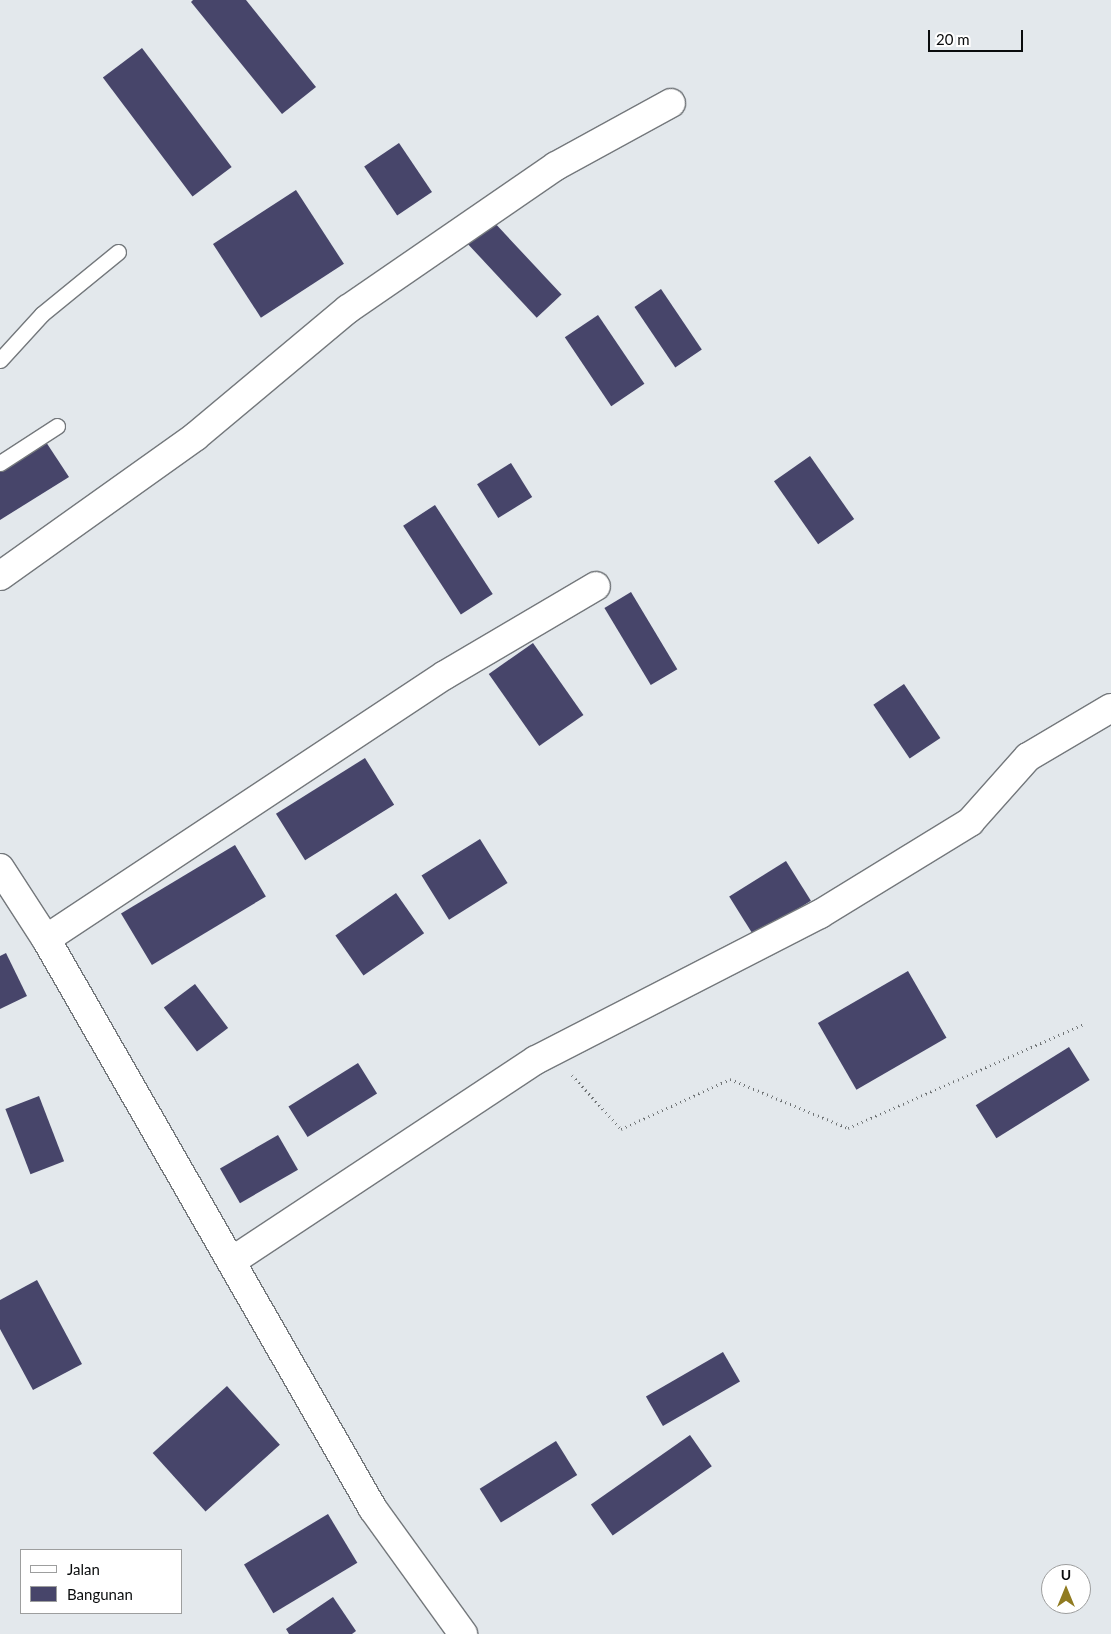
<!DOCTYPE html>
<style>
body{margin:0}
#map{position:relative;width:1111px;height:1634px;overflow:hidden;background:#e3e8ec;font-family:Lato,sans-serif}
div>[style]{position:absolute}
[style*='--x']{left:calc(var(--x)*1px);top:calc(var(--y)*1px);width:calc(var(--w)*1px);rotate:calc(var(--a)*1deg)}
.building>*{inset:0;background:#47456a;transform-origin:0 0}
.path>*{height:3px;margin-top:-1.5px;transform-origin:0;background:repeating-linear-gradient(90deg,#717577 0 1px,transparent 0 5px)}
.roads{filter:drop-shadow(1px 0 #74787c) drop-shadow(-1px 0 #74787c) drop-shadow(0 1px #74787c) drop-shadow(0 -1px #74787c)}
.lane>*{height:15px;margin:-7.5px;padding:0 7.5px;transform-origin:7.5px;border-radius:7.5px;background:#fff}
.street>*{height:28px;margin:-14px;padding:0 14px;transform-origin:14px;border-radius:14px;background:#fff}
.secondary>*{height:28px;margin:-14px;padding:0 14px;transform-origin:14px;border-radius:14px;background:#fff}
span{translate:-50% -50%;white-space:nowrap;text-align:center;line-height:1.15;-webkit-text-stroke:5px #fff;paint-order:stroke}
.legend{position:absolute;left:20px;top:1549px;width:162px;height:65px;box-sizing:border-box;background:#fff;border:1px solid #9d9e9e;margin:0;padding:6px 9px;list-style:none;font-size:15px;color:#0a0c0d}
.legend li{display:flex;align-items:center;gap:10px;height:25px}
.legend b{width:25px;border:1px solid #9d9e9e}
.north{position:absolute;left:1041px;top:1564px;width:50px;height:50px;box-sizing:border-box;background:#fff;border:1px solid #9d9e9e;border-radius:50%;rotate:0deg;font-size:14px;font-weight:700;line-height:20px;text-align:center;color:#0a0c0d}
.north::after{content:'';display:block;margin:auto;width:18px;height:22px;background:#907b21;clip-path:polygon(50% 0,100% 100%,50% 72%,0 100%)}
.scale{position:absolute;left:928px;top:30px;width:95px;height:22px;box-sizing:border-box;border:2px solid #0a0c0d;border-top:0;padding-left:6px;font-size:15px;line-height:18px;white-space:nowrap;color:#0a0c0d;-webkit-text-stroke:4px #fff;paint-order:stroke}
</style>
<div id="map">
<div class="building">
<i style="clip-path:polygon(193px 0,246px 0,316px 87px,282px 114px,191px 2px)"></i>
<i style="left:142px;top:48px;width:149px;height:49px;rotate:53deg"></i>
<i style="left:399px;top:143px;width:59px;height:42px;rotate:56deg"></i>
<i style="left:296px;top:190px;width:88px;height:99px;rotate:57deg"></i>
<i style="left:492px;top:220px;width:102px;height:34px;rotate:47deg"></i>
<i style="left:661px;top:289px;width:73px;height:32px;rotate:56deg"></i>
<i style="left:598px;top:315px;width:83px;height:40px;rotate:56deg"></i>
<i style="clip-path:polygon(44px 439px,69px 477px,0 520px,0 467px)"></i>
<i style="left:810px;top:456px;width:77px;height:44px;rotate:55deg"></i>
<i style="left:511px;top:463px;width:40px;height:40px;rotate:58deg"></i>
<i style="left:435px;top:505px;width:106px;height:38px;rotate:57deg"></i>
<i style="left:631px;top:592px;width:90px;height:31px;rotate:59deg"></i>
<i style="left:533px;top:643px;width:88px;height:54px;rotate:55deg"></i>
<i style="left:904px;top:684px;width:65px;height:37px;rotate:56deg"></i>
<i style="left:365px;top:758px;width:55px;height:105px;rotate:58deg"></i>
<i style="left:480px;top:839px;width:52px;height:69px;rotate:58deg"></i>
<i style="left:235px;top:845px;width:60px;height:133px;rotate:59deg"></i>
<i style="left:786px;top:861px;width:47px;height:67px;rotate:58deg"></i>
<i style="left:396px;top:893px;width:49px;height:74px;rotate:55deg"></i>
<i style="clip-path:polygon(6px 953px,27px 996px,0 1009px,0 956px)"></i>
<i style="left:908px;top:971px;width:77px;height:104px;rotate:60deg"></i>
<i style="left:195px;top:984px;width:55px;height:39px;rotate:53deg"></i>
<i style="left:1069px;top:1047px;width:39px;height:110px;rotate:58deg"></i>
<i style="left:358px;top:1063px;width:36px;height:82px;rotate:58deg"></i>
<i style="left:39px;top:1096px;width:70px;height:36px;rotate:69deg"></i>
<i style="left:278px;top:1135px;width:40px;height:67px;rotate:60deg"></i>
<i style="clip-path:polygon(37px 1280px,82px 1364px,33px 1390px,0 1329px,0 1300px)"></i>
<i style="left:723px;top:1352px;width:34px;height:89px;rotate:60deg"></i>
<i style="left:227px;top:1386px;width:79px;height:100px;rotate:48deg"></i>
<i style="left:690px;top:1435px;width:38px;height:121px;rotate:55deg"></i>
<i style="left:556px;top:1441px;width:40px;height:90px;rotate:58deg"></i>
<i style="left:328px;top:1514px;width:57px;height:98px;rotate:59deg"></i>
<i style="clip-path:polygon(333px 1597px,356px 1631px,352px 1634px,289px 1634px,286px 1629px)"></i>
</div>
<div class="path">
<i style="--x:572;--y:1075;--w:73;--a:47.8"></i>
<i style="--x:621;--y:1129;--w:120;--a:-24.6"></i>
<i style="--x:730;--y:1079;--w:128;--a:22.6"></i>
<i style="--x:848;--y:1128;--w:258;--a:-23.8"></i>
</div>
<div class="roads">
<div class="lane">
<i style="--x:0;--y:360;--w:62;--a:-47.6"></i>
<i style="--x:42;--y:314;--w:98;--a:-39.2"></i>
<i style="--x:0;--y:463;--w:68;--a:-33"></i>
</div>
<div class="street">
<i style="--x:0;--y:576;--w:241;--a:-35.5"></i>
<i style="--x:196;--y:436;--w:198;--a:-39.9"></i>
<i style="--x:348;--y:309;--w:252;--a:-34.5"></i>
<i style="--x:556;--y:166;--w:131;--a:-28.7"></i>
<i style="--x:46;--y:939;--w:478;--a:-33.5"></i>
<i style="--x:445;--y:675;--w:175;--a:-30.5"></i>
<i style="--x:232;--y:1261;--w:364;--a:-33.5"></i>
<i style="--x:536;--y:1060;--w:319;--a:-27.2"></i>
<i style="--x:820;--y:914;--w:176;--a:-31.5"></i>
<i style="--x:970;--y:822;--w:87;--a:-48.3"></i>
<i style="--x:1028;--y:757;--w:96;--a:-30.6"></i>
</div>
<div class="secondary">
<i style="--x:0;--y:868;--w:85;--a:57.1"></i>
<i style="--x:46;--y:939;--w:657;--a:60.16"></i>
<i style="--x:373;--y:1509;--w:154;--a:54.2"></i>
</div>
</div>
<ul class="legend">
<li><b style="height:6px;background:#fff"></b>Jalan</li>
<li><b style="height:14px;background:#47456a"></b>Bangunan</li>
</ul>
<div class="north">U</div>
<div class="scale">20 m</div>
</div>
